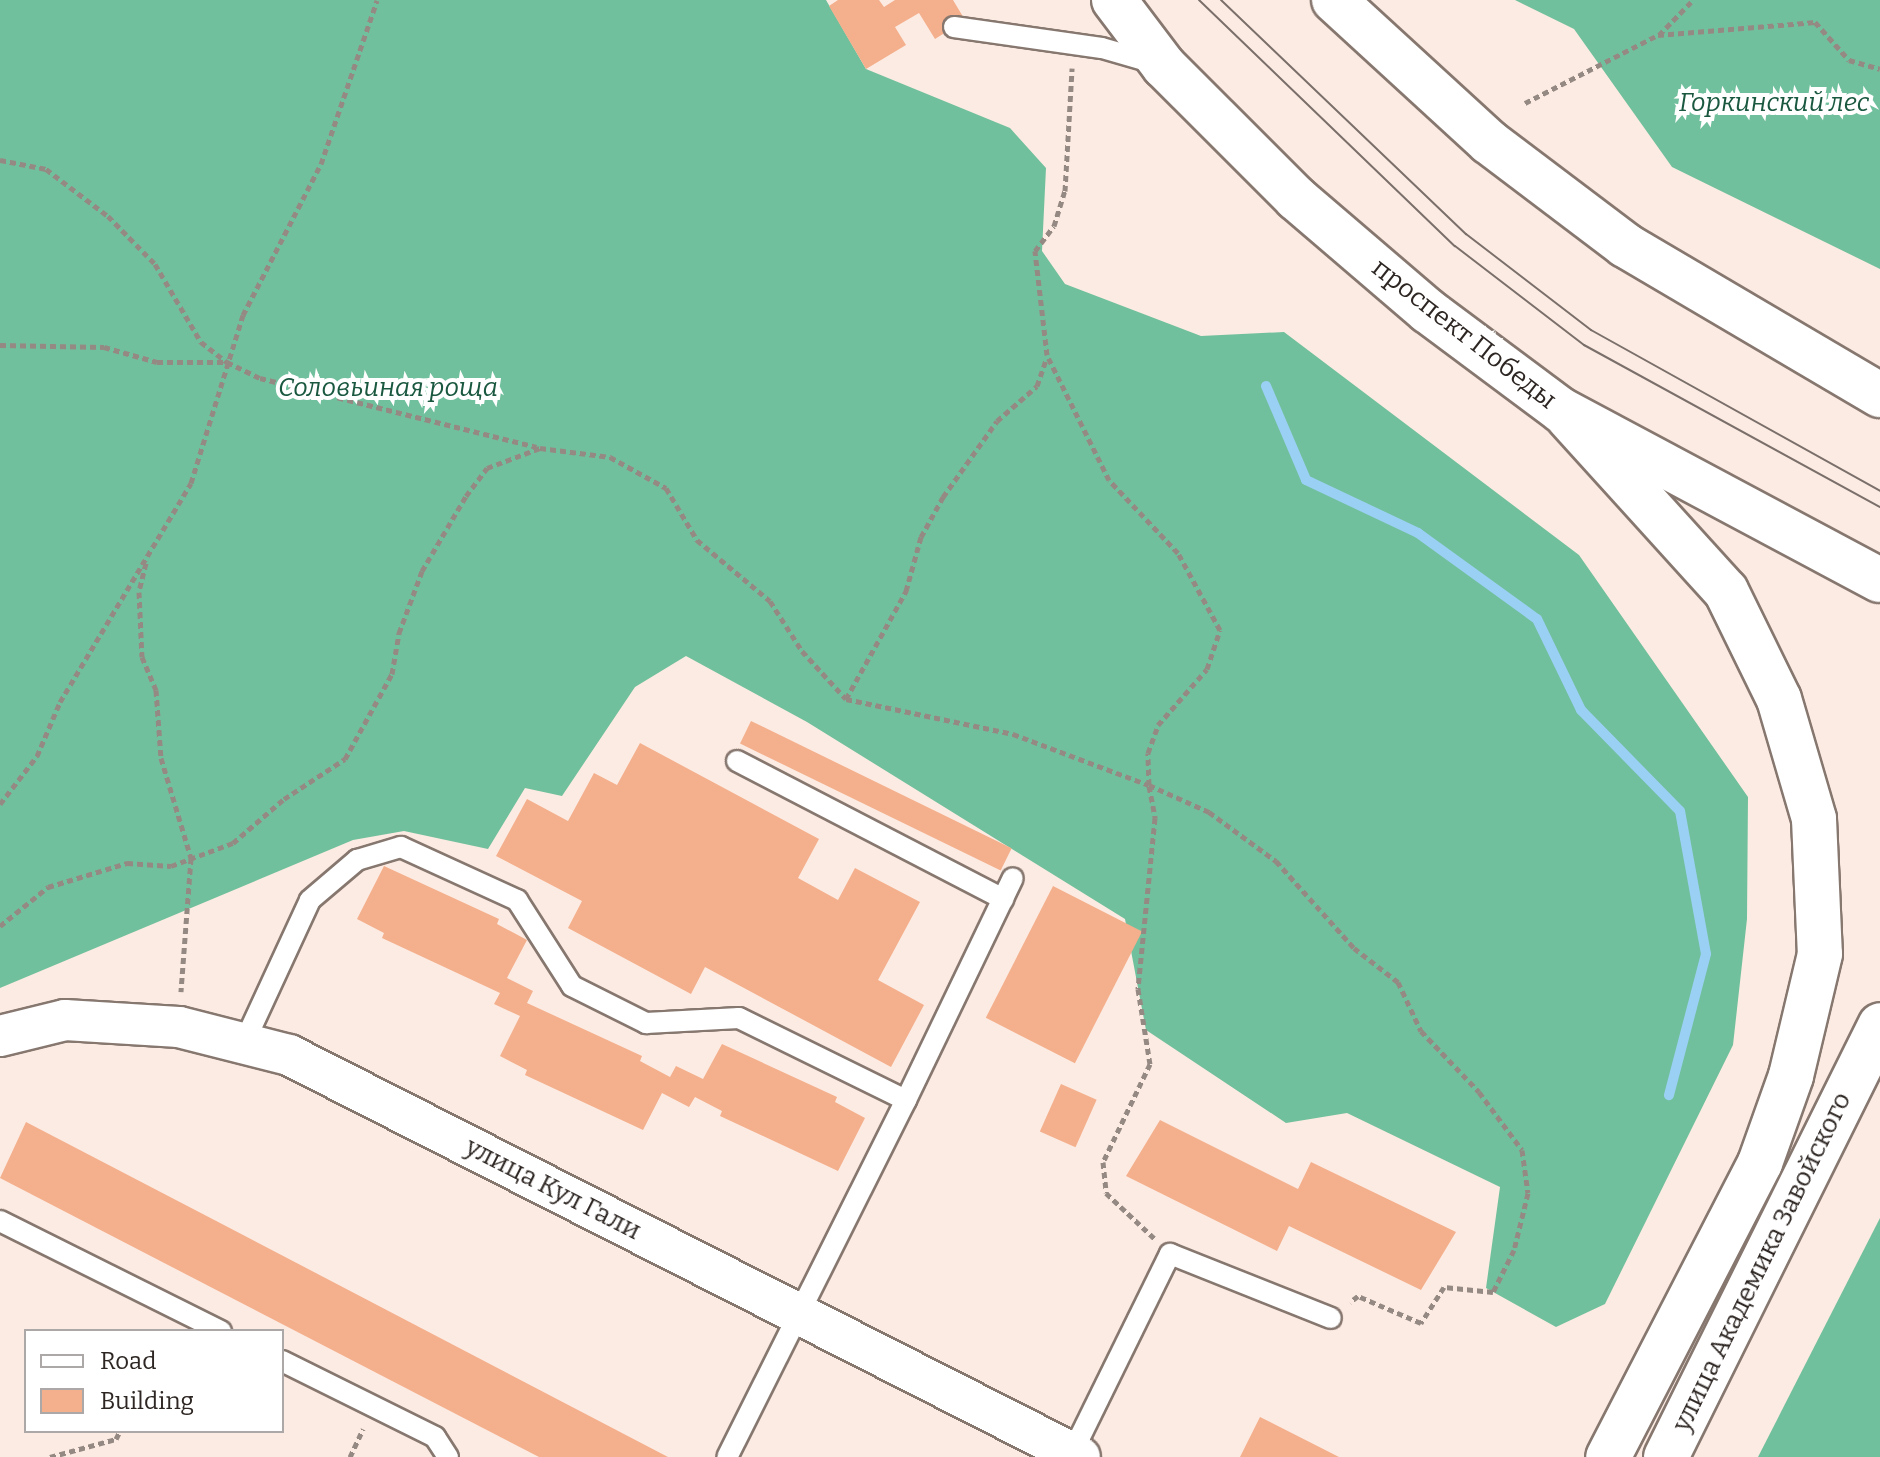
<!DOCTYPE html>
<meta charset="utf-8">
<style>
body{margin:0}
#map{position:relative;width:1880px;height:1457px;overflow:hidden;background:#fcebe2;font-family:Bitter,serif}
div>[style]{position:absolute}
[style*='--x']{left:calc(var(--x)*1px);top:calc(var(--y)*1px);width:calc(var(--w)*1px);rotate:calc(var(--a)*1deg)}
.forest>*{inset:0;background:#71c09d}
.stream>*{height:10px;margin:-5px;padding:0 5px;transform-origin:5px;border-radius:5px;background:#9bd0f5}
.building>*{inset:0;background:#f4af8c;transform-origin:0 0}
.path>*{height:5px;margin-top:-2.5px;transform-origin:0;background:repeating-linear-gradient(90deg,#958983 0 6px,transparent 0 10px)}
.roads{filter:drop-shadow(2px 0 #86776f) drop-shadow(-2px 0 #86776f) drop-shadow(0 2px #86776f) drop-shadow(0 -2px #86776f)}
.lane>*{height:20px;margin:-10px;padding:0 10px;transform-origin:10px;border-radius:10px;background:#fff}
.street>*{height:40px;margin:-20px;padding:0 20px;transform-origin:20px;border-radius:20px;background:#fff}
.secondary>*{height:44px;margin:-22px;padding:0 22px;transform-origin:22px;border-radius:22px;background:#fff}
.primary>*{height:44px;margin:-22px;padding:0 22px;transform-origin:22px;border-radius:22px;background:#fff}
.tram>*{height:2px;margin:-1px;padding:0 1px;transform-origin:1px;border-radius:1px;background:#7a6f6a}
span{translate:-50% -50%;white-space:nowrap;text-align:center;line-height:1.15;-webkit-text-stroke:8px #fff;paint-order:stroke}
.park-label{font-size:26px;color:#1a5840;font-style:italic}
.street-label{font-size:26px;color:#2d2623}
.legend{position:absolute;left:24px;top:1329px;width:260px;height:104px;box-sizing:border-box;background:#fff;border:2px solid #aba8a7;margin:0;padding:10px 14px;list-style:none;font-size:24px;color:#2d2623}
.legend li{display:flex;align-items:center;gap:16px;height:40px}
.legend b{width:40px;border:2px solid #aba8a7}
</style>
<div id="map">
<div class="forest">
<i style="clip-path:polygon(0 0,826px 0,866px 69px,1010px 128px,1046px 168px,1042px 251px,1065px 284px,1201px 336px,1284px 332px,1579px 555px,1748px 797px,1747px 919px,1733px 1045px,1605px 1304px,1556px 1327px,1486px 1288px,1500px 1187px,1347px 1113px,1286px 1123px,1146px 1030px,1125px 919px,807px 722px,686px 656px,635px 687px,562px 796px,525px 788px,488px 849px,404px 831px,353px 840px,0 988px)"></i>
<i style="clip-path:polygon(1515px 0,1880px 0,1880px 269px,1672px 167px,1574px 29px)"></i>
<i style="clip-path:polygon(1880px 1218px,1880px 1457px,1758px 1457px)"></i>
</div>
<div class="stream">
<i style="--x:1266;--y:386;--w:102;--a:66.9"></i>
<i style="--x:1306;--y:480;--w:124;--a:25.3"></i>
<i style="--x:1418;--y:533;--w:147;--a:35.9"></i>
<i style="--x:1537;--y:619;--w:101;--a:64.2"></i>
<i style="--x:1581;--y:710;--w:141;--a:45.6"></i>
<i style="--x:1680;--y:811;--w:145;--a:79.7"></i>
<i style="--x:1706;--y:954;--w:146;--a:104.7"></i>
</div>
<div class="building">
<i style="clip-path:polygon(838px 0,879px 0,884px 7px,895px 0,953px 0,965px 20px,935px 39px,919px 13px,895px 27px,906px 45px,866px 69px,829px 6px)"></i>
<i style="left:751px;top:721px;width:290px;height:25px;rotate:26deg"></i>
<i style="clip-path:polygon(640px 743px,819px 839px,798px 878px,838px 900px,855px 868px,920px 902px,878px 980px,924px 1005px,891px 1067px,705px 967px,691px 994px,568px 928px,582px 901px,496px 856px,527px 799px,568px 821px,594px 773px,617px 785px)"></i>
<i style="clip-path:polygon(384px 866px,499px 919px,497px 924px,527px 940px,507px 978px,533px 991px,527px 1003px,642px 1056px,640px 1061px,670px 1077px,676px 1066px,703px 1079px,722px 1044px,837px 1097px,835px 1102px,865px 1118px,838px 1171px,720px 1116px,722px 1111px,695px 1097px,689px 1107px,662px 1093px,643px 1130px,525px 1075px,527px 1070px,500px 1056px,520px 1016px,494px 1004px,500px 993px,382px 938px,384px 933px,357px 919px)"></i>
<i style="left:1053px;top:886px;width:100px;height:148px;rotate:27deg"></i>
<i style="left:1061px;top:1084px;width:39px;height:52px;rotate:24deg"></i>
<i style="clip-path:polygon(1160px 1120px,1298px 1189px,1311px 1162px,1456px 1232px,1421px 1290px,1289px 1226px,1277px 1251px,1126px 1176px)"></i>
<i style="clip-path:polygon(26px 1122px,222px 1224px,668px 1457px,539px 1457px,0 1178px)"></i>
<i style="clip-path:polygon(1260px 1417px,1339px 1457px,1240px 1457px)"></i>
</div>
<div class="path">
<i style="--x:1659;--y:35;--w:49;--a:-45.8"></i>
<i style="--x:1525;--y:103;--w:149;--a:-27.1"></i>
<i style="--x:1658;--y:35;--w:158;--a:-4.7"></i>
<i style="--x:1815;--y:22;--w:51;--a:48.2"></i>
<i style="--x:1849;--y:60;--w:32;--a:16"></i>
<i style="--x:0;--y:160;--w:47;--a:11.1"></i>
<i style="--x:46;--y:169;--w:78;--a:37.2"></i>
<i style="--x:108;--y:216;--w:67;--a:45.6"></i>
<i style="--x:155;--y:264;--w:91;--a:59.5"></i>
<i style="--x:201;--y:342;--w:33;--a:38"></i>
<i style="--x:227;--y:362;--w:37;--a:26"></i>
<i style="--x:260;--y:378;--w:285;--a:14"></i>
<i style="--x:0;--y:345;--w:104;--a:1.1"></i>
<i style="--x:104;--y:347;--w:55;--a:15.8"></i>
<i style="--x:157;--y:362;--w:68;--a:0"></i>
<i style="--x:146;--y:563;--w:30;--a:104"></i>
<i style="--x:139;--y:592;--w:65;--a:87.4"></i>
<i style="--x:142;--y:657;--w:36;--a:67"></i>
<i style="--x:156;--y:690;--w:68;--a:85.8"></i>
<i style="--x:161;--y:758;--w:104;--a:73.3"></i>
<i style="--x:191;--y:858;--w:134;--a:94.3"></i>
<i style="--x:846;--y:699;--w:124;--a:-60.9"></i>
<i style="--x:906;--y:591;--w:56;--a:-74.5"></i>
<i style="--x:921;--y:537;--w:46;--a:-61.2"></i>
<i style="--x:943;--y:497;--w:93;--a:-54.6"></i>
<i style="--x:997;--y:421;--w:53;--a:-41.2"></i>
<i style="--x:1037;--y:386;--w:28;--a:-71"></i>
<i style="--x:1149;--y:785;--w:66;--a:24.2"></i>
<i style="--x:1209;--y:812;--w:83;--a:36.2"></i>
<i style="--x:1276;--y:861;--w:117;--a:48.1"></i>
<i style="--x:1354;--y:948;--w:56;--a:37.7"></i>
<i style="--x:1398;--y:982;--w:54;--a:64.9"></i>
<i style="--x:1421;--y:1031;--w:84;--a:46.4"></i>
<i style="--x:1479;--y:1092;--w:72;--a:53.4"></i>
<i style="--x:1522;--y:1150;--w:43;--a:82.1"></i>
<i style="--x:1528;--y:1193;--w:59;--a:103.8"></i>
<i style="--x:1514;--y:1250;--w:47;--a:116.6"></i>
<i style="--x:1493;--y:1292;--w:49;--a:-174.2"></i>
<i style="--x:1444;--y:1287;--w:43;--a:122.6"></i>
<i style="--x:1421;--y:1323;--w:69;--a:-156.8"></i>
<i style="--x:1358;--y:1296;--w:10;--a:143"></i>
<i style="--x:1149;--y:786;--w:33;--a:79"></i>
<i style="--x:1155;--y:818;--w:172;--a:95.7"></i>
<i style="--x:1138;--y:989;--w:76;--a:80.9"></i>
<i style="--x:1150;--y:1064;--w:109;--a:115.6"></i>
<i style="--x:1103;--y:1162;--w:31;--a:84"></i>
<i style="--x:1106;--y:1193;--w:66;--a:43.2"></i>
<i style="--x:0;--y:804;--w:61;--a:-52.4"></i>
<i style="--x:37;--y:756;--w:59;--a:-66.9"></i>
<i style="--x:60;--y:702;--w:255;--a:-59.1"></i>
<i style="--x:191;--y:483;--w:176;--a:-72.8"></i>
<i style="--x:243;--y:315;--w:170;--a:-62.7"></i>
<i style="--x:321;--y:164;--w:173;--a:-71.1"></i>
<i style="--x:0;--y:926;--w:62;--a:-39.1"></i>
<i style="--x:48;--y:887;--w:83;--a:-16.9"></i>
<i style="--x:127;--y:863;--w:44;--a:3.9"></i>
<i style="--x:171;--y:866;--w:66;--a:-20.4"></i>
<i style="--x:233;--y:843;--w:67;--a:-40.8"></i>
<i style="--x:284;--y:799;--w:73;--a:-33.3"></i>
<i style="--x:345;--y:759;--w:97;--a:-61.1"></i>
<i style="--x:392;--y:674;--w:42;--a:-80.3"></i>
<i style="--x:399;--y:633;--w:66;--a:-69.6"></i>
<i style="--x:422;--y:571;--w:87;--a:-59.6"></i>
<i style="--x:466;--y:496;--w:35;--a:-53"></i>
<i style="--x:487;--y:468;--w:57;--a:-20.7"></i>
<i style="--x:540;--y:448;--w:71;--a:7.3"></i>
<i style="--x:610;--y:457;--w:64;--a:29"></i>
<i style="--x:666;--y:488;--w:61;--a:59.2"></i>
<i style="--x:697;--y:540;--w:95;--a:39.9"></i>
<i style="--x:770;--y:601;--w:59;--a:57.4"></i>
<i style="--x:802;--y:651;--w:65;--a:47.5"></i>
<i style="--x:846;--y:699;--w:171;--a:11.8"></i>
<i style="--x:1013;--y:734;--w:145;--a:20.6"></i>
<i style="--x:1149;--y:785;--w:32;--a:-92"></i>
<i style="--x:1148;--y:753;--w:30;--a:-70"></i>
<i style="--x:1158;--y:725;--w:74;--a:-48.8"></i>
<i style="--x:1207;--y:669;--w:41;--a:-71.6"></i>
<i style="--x:1220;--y:630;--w:88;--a:-118.6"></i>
<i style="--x:1178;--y:553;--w:100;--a:-133.4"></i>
<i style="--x:1109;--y:480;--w:140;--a:-116.4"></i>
<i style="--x:1047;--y:355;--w:105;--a:-96.6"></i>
<i style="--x:1035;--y:251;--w:31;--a:-53"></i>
<i style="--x:1054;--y:226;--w:37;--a:-73"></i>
<i style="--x:1065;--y:191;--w:123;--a:-86.7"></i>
<i style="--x:50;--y:1457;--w:68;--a:-15.3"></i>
<i style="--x:116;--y:1439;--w:9;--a:-63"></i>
<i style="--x:350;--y:1457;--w:31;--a:-65"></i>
</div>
<div class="roads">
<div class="lane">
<i style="--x:954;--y:27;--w:149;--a:8.1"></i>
<i style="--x:1102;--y:48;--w:54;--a:16.1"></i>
<i style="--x:737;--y:761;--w:300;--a:27.4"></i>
<i style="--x:244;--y:1043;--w:157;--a:-65.2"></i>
<i style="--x:310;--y:900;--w:62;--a:-40.4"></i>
<i style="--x:357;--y:860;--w:46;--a:-16.5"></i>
<i style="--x:401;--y:847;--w:128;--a:24.6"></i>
<i style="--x:517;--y:900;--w:102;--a:57.4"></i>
<i style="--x:572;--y:986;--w:83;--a:26.6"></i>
<i style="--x:646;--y:1023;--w:93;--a:-3.1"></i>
<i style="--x:739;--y:1018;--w:186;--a:26.2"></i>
<i style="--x:906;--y:1100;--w:399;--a:116.6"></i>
<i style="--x:906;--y:1100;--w:246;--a:-64.3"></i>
<i style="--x:0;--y:1221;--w:247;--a:26.5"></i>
<i style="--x:282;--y:1361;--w:171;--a:26.4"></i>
<i style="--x:435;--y:1437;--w:24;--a:57"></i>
<i style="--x:1072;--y:1453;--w:222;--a:-63.8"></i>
<i style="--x:1170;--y:1254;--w:173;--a:21.7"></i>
</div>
<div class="street">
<i style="--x:0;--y:1036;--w:67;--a:-13.8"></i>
<i style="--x:65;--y:1020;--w:114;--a:3.5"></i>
<i style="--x:179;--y:1027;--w:114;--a:14.3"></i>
<i style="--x:289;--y:1055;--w:887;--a:26.94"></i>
</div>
<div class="secondary">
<i style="--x:1568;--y:417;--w:235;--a:47.8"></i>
<i style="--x:1726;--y:591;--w:120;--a:63.9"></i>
<i style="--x:1779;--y:699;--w:125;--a:73.7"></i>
<i style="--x:1814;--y:819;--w:135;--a:87.5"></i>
<i style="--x:1820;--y:954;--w:125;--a:103.4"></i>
<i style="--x:1791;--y:1076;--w:92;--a:109.6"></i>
<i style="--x:1760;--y:1163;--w:331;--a:117.3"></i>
<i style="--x:1666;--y:1457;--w:482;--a:-63.6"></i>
</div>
<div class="primary">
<i style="--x:1114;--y:0;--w:83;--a:52.9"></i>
<i style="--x:1164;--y:66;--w:187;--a:45"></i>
<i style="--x:1296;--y:198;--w:174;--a:40.6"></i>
<i style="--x:1428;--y:311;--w:166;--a:36.7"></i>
<i style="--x:1561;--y:410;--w:361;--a:28.1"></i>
<i style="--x:1334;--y:0;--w:210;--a:42.5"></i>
<i style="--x:1489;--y:142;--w:171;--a:37.1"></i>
<i style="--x:1625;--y:245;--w:296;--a:30.5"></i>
</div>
</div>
<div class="tram">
<i style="--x:1199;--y:0;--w:355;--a:43.9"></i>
<i style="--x:1455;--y:246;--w:163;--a:37.5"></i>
<i style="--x:1584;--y:345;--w:337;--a:28.7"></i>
<i style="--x:1221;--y:0;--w:339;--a:43.7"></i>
<i style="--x:1466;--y:234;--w:158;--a:37.5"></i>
<i style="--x:1591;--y:330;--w:331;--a:29.1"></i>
</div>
<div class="park-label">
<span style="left:1774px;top:103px">Горкинский лес</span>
<span style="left:388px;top:388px">Соловьиная роща</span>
</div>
<div class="street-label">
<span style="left:1464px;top:334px;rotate:38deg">проспект Победы</span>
<span style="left:553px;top:1189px;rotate:27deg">улица Кул Гали</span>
<span style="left:1762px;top:1262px;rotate:-64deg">улица Академика Завойского</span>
</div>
<ul class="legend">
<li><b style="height:10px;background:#fff"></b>Road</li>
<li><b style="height:22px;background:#f4af8c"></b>Building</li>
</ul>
</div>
